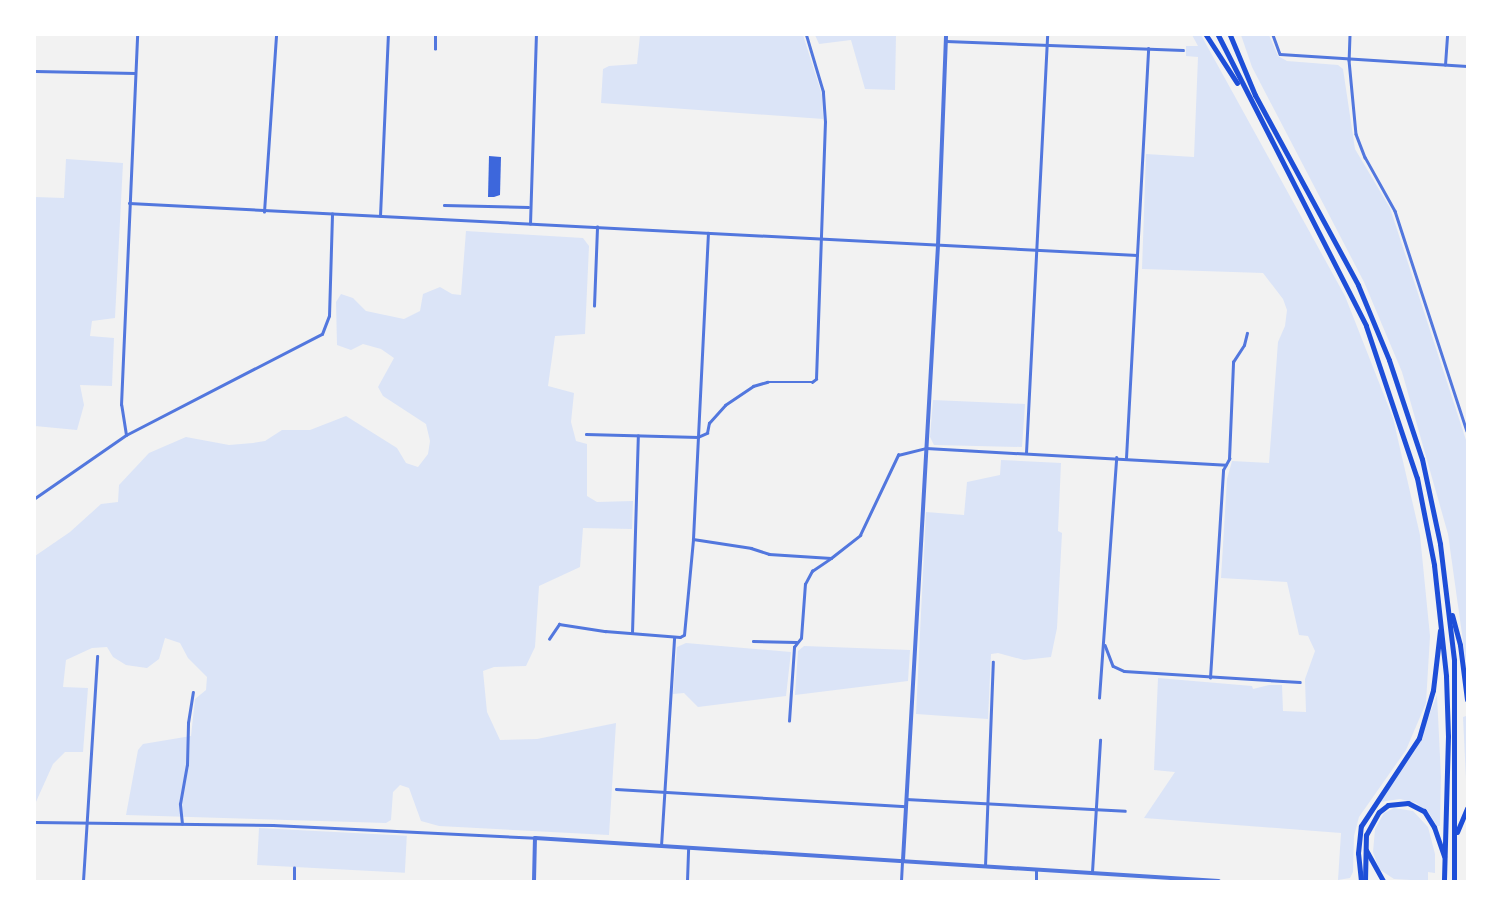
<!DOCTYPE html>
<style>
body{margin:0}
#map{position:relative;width:1502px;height:916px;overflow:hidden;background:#f2f2f2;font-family:"Fira Sans",sans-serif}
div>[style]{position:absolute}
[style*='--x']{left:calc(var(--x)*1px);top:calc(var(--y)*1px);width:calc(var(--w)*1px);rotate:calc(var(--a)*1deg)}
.green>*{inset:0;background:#dbe4f7;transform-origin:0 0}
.building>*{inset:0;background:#3d67dc}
.minor>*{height:2.5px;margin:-1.25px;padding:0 1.25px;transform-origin:1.25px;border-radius:1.25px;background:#5277de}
.tertiary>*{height:4px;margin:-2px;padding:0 2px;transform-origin:2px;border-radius:2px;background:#5277de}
.motorway>*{height:5px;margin:-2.5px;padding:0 2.5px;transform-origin:2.5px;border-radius:2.5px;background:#1d4ed8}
span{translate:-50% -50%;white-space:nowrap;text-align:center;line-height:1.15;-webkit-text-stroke:4px #fff;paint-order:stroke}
.frame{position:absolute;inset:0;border:36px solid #fff;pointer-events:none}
</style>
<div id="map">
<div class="green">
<i style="clip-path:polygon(640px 35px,803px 35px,822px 95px,823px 119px,601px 103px,603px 69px,609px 66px,637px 64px)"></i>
<i style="clip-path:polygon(815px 35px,896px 35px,895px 90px,865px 89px,851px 40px,819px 44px)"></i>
<i style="clip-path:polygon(1192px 35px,1201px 35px,1345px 296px,1393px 418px,1420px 535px,1430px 636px,1426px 703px,1406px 750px,1359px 817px,1354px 836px,1353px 872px,1350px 878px,1338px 880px,1341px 833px,1144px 818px,1175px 772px,1154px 770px,1158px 678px,1252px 686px,1253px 689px,1269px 685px,1282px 685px,1283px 711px,1306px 712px,1305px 679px,1315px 651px,1308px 636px,1299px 635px,1287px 582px,1221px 578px,1227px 479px,1232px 461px,1269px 463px,1278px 342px,1285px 326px,1287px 310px,1283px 299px,1263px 273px,1142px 269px,1146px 154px,1194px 157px,1198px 57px,1186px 56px,1186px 46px,1198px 46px)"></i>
<i style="clip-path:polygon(1241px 35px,1269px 35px,1278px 56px,1287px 61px,1338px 65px,1343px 69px,1355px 149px,1390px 208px,1467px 443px,1467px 670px,1448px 534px,1402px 372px,1364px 282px,1252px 67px)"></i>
<i style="clip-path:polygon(66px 159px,123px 163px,115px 318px,92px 321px,90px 336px,114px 338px,112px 386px,80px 385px,84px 405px,77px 430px,35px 426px,35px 197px,64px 198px)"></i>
<i style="clip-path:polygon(466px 231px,583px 238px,589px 246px,585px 334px,555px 336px,548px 386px,574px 393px,571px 422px,576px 441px,587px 444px,587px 496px,597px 502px,633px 501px,632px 529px,583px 528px,580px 567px,539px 586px,535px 647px,526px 666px,494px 667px,483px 671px,487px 712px,500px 740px,537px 739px,616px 723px,609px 835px,439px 826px,421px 821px,409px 788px,400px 785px,393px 792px,391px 820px,386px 823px,126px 815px,138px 750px,143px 744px,191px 736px,195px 699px,206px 690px,207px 677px,188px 658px,180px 643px,165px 638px,159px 659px,147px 668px,126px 665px,113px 657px,107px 647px,92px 648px,66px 660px,63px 687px,88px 688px,83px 752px,65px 752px,53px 764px,35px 804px,35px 556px,70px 532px,101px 504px,118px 502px,119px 485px,149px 453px,186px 437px,229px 445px,253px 443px,265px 441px,282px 430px,310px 430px,346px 416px,397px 448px,406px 463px,418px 467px,428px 454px,430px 441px,426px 424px,383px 396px,378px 387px,394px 358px,381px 349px,363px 344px,351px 350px,337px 345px,336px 302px,341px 294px,353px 298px,366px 311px,404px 319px,420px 311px,423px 294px,440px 287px,452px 294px,461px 295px)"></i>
<i style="clip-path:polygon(933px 400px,1025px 404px,1022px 447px,934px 445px,930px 437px)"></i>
<i style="clip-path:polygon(1001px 460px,1061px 463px,1058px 531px,1062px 533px,1057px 628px,1051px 657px,1024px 660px,998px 653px,991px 654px,988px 719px,916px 714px,926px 512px,964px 515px,967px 482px,1000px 475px)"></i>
<i style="clip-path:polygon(686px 643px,791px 652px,786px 696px,698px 707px,684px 693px,673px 694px,677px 647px)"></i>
<i style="clip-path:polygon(804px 646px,910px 650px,908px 681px,795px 695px,798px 651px)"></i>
<i style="clip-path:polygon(1437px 695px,1441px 777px,1440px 826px,1437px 826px,1429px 813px,1416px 803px,1400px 799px,1380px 802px,1416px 749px)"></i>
<i style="clip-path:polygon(1466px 716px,1467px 723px,1467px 799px,1463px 717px)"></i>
<i style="clip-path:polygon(1394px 808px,1413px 811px,1428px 827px,1435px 854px,1435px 873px,1428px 872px,1428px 881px,1394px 879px,1379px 869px,1373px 852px,1375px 829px,1384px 813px)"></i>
<i style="left:259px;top:828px;width:148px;height:37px;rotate:3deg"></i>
</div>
<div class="building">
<i style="clip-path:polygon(489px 156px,501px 157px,500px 195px,494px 197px,488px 197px)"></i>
</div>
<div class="minor">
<i style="--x:1273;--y:35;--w:20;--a:70"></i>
<i style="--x:1280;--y:54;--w:187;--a:3.7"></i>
<i style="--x:1350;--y:35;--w:25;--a:92"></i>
<i style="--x:1349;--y:60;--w:74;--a:84.6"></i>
<i style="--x:1356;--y:134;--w:25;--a:69"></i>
<i style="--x:1365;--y:157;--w:62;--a:60.9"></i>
<i style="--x:1395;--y:211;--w:231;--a:71.9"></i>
<i style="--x:946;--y:41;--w:237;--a:2.2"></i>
<i style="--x:435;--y:49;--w:14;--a:-90"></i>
<i style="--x:1445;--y:65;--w:30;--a:-86"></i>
<i style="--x:35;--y:71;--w:100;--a:1.1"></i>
<i style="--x:129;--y:203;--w:1009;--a:2.95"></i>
<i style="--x:444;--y:205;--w:84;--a:1.4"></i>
<i style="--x:264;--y:212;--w:177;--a:-86.1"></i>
<i style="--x:380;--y:216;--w:181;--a:-87.5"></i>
<i style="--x:530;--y:224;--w:189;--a:-88.2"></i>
<i style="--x:594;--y:306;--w:79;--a:-87.8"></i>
<i style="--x:586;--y:434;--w:112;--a:1.5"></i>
<i style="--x:698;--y:437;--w:10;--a:-24"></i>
<i style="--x:707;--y:433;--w:10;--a:-79"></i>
<i style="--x:709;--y:423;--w:24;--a:-48"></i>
<i style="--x:725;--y:405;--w:34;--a:-34"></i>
<i style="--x:753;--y:386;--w:15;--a:-16"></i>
<i style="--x:767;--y:382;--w:45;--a:0"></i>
<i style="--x:812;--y:382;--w:5;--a:-37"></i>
<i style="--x:816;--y:379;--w:257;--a:-88"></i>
<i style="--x:825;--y:122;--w:30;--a:-94"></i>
<i style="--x:823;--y:92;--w:59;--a:-106.6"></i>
<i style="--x:126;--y:435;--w:30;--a:-99"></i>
<i style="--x:121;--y:405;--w:370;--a:-87.5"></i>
<i style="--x:1026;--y:453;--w:419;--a:-87.1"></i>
<i style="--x:1126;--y:458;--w:410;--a:-86.9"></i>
<i style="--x:35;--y:498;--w:111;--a:-34.7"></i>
<i style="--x:126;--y:435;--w:220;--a:-27.3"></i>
<i style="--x:322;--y:334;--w:19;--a:-69"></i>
<i style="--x:329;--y:316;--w:102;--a:-88.3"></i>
<i style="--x:693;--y:539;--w:59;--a:8.8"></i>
<i style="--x:751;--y:548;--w:19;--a:18"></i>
<i style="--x:769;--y:554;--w:62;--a:3.7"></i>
<i style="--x:831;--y:558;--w:37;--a:-38"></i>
<i style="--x:860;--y:535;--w:89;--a:-64.6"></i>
<i style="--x:898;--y:455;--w:29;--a:-14"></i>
<i style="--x:926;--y:448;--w:300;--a:3.2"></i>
<i style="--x:632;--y:633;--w:197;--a:-88.3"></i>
<i style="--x:549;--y:639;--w:18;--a:-56"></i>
<i style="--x:559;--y:624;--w:47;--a:8.7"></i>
<i style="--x:605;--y:631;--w:75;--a:4.6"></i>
<i style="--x:680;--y:637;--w:4;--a:-27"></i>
<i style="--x:684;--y:635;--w:96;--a:-84.6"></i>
<i style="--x:693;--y:539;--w:306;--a:-87.2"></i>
<i style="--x:753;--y:641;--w:43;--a:1.3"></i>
<i style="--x:1105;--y:645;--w:22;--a:69"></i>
<i style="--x:1113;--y:666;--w:12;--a:24"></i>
<i style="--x:1124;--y:671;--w:176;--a:3.6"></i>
<i style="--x:1210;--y:678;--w:208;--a:-86.4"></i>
<i style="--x:1223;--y:470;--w:13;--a:-61"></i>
<i style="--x:1229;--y:459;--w:97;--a:-87.6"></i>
<i style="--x:1233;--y:362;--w:20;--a:-57"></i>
<i style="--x:1244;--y:345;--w:12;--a:-76"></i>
<i style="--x:1099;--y:698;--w:241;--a:-85.9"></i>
<i style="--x:789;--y:721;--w:74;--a:-86.1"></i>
<i style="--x:794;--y:647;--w:11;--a:-52"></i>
<i style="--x:801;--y:638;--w:54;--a:-85.8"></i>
<i style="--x:805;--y:584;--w:15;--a:-62"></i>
<i style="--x:812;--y:571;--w:22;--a:-34"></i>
<i style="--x:616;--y:789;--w:290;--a:3.4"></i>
<i style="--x:906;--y:799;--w:219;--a:3.1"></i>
<i style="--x:35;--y:822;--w:238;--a:0.7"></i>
<i style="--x:273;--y:825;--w:262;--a:2.8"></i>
<i style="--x:182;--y:824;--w:20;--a:-96"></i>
<i style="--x:180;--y:804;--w:40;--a:-80"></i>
<i style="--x:187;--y:765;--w:42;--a:-88.6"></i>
<i style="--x:188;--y:723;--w:31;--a:-81"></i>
<i style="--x:661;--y:846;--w:209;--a:-86.4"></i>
<i style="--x:985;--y:866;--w:204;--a:-87.8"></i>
<i style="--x:1092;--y:872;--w:132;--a:-86.5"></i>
<i style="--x:83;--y:881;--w:225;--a:-86.4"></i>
<i style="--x:294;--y:881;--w:13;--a:-90"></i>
<i style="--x:687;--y:881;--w:32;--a:-88"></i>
<i style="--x:901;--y:881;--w:19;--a:-87"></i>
<i style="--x:1036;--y:881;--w:11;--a:-90"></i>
</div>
<div class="tertiary">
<i style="--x:903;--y:860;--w:616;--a:-86.74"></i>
<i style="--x:938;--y:245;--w:210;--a:-87.8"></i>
<i style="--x:534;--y:881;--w:43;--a:-88.7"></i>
<i style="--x:535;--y:838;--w:685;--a:3.6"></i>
</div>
<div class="motorway">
<i style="--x:1206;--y:35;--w:57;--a:57.1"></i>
<i style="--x:1218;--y:35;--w:326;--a:63"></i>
<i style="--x:1366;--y:326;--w:160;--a:71.5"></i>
<i style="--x:1417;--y:478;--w:89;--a:78.9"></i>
<i style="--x:1434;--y:565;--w:112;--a:83.8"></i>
<i style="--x:1446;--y:676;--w:60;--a:88.1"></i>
<i style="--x:1448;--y:736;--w:145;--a:91.6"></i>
<i style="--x:1230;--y:35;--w:65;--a:67.4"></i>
<i style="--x:1255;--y:95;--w:216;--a:61.5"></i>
<i style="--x:1358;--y:285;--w:81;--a:67.5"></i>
<i style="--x:1389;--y:360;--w:104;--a:71.6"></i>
<i style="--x:1422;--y:459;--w:87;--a:78"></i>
<i style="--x:1440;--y:544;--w:117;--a:83.1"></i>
<i style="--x:1454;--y:660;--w:221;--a:90"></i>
<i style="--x:1452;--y:615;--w:31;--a:75"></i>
<i style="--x:1460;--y:645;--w:55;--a:82.7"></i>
<i style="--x:1457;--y:832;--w:26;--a:-67"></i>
<i style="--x:1366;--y:850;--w:35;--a:61"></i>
<i style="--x:1361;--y:881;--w:28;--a:-96"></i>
<i style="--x:1358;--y:853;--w:27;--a:-84"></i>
<i style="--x:1361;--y:826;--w:105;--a:-56.6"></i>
<i style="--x:1419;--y:738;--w:50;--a:-73.7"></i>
<i style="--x:1433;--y:690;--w:60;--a:-83.3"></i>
<i style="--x:1365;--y:881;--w:46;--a:-88.8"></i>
<i style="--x:1366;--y:835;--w:26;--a:-61"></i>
<i style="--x:1379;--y:812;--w:11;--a:-38"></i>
<i style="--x:1388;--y:805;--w:20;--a:-6"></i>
<i style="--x:1408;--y:803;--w:18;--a:27"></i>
<i style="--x:1424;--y:811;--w:19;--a:58"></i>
<i style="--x:1434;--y:827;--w:31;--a:71"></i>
</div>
<div class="frame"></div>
</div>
